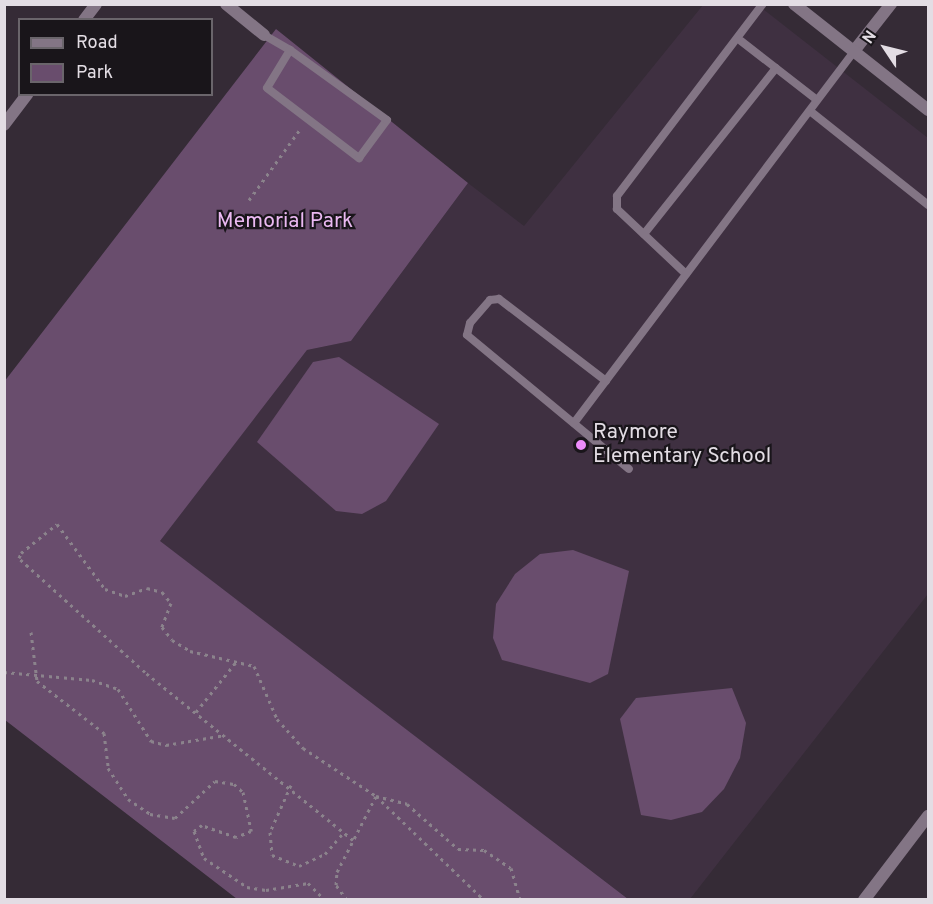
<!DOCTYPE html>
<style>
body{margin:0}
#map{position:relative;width:933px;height:904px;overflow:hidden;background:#352b36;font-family:Overpass,sans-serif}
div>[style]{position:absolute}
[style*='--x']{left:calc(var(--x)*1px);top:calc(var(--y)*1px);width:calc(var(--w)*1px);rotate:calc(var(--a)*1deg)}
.built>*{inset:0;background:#3f3041}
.green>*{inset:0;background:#694d6d}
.path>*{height:3px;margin-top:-1.5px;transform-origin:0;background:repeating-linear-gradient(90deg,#8b838c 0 3px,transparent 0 7.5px)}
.service>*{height:8px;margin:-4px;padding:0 4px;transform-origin:4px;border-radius:4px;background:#837585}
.minor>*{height:12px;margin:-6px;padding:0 6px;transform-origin:6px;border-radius:6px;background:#837585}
.tertiary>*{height:12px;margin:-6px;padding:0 6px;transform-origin:6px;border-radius:6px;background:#837585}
.dots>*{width:16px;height:16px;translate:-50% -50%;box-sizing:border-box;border:3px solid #19151a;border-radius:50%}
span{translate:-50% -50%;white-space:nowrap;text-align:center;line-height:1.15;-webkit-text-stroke:4.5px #19151a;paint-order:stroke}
.park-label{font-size:21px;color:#ebb9f2}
.poi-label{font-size:21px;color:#e3dde4}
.left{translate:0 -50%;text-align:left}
.frame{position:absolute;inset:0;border:6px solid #e3dde4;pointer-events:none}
.legend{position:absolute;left:18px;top:18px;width:195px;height:78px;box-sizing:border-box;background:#19151a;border:2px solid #6a656b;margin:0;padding:8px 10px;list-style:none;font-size:18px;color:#e3dde4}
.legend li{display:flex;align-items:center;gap:12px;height:30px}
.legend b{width:30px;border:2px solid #6a656b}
.north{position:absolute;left:855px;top:18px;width:60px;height:60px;-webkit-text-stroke:4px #19151a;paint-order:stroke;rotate:305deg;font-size:16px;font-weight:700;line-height:24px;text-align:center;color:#e3dde4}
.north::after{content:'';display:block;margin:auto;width:21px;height:27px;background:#e3dde4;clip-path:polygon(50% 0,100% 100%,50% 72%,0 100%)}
</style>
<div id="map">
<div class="built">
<i style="clip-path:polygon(703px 5px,758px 5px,928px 138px,928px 594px,690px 899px,628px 899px,159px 541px,307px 350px,351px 341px,468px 183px,524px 226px)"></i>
</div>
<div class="green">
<i style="clip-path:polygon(276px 29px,468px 183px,351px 341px,307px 350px,160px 541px,628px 899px,237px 899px,5px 720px,4px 382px)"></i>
<i style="clip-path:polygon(339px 357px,439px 424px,386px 501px,362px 514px,336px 511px,257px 442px,313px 362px)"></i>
<i style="clip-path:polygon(573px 550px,629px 571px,608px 674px,590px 683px,502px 660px,493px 638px,496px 604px,515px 574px,540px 554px)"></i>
<i style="clip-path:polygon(732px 688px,746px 723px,740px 758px,724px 789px,702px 812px,671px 820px,641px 815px,620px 719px,636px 698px)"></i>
</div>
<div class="path">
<i style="--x:249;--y:200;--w:89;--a:-54.2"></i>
<i style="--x:31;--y:632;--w:49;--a:83"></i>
<i style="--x:37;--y:681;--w:85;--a:37.8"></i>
<i style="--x:104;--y:733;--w:35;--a:83"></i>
<i style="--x:108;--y:768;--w:37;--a:57"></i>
<i style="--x:128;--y:799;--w:27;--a:34"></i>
<i style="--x:150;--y:814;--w:25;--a:9"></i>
<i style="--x:175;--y:818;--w:54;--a:-42.8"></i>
<i style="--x:215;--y:781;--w:19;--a:9"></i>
<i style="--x:234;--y:784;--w:12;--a:42"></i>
<i style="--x:243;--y:792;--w:40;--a:78"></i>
<i style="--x:251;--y:831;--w:16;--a:158"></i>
<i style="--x:236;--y:837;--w:36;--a:-161"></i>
<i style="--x:202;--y:825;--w:10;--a:143"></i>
<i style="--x:194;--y:831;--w:29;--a:70"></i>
<i style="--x:204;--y:858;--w:52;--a:34"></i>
<i style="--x:247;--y:887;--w:19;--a:9"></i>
<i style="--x:266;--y:890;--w:43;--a:-9.5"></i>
<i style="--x:308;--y:883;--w:24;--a:45"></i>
<i style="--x:4;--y:672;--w:88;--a:5.2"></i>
<i style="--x:92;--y:680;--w:28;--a:19"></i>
<i style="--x:118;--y:689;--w:62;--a:57.6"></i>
<i style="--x:151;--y:741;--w:16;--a:15"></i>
<i style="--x:166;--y:745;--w:60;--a:-9.6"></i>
<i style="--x:196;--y:712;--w:64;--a:-51.3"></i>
<i style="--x:291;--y:785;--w:51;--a:114.1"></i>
<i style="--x:270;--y:832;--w:23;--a:85"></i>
<i style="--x:272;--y:855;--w:29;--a:22"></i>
<i style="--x:299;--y:866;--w:29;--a:-25"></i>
<i style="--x:325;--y:854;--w:29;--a:-49"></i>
<i style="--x:353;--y:840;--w:267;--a:-141.1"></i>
<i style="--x:145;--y:672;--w:170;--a:-137.9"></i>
<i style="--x:19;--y:558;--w:5;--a:-68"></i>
<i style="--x:21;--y:553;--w:46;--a:-38.9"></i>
<i style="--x:57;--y:524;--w:81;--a:53.6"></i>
<i style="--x:105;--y:589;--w:21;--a:19"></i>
<i style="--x:125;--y:596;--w:23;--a:-20"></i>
<i style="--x:147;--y:588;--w:16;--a:15"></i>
<i style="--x:162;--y:592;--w:14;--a:51"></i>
<i style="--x:171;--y:603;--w:26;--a:111"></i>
<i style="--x:162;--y:627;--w:16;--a:52"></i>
<i style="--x:172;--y:640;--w:21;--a:31"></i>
<i style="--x:190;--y:651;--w:66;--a:13.2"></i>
<i style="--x:254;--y:666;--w:58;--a:66.5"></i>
<i style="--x:277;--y:719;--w:39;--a:48"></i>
<i style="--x:303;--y:748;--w:87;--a:33.3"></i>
<i style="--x:376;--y:796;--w:32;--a:14"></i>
<i style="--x:407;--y:804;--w:68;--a:41.4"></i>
<i style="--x:458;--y:849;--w:26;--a:2"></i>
<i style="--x:484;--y:850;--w:32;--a:34"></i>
<i style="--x:511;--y:868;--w:33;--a:74"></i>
<i style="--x:347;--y:900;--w:19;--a:-126"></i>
<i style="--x:336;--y:885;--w:13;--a:-86"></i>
<i style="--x:337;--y:872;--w:85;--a:-62.8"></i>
<i style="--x:376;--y:796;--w:150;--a:43.9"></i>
</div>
<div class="service">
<i style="--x:264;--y:35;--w:30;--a:30"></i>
<i style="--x:290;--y:50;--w:44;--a:121.2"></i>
<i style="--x:267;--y:88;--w:116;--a:37.3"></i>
<i style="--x:359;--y:158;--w:47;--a:-53.6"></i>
<i style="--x:387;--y:120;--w:120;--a:-144.2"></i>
<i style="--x:741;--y:41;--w:96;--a:37.8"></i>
<i style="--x:810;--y:111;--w:151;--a:38.5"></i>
<i style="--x:644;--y:234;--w:212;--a:-51.5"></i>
<i style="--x:686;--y:274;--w:95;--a:-136.7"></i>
<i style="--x:617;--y:209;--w:13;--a:-90"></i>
<i style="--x:617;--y:196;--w:241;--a:-52.8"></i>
<i style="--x:606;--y:381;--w:135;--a:-142.5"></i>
<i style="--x:499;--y:299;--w:9;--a:174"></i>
<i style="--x:490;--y:300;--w:30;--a:131"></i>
<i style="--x:470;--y:323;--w:12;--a:104"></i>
<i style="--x:467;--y:335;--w:210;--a:39.6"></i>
<i style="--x:574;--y:423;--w:466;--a:-53"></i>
</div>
<div class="minor">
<i style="--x:226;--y:4;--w:49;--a:39.2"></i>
<i style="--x:84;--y:20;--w:20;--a:-53"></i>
<i style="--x:854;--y:51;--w:60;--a:-51.8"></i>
<i style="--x:4;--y:125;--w:39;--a:-53"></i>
<i style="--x:864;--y:900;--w:106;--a:-52.7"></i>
</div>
<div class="tertiary">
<i style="--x:794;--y:4;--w:171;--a:38.3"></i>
</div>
<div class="dots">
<i style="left:581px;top:445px;background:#ec8cfa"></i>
</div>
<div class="park-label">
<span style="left:285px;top:222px">Memorial Park</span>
</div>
<div class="poi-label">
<span class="left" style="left:593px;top:445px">Raymore<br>Elementary School</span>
</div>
<div class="frame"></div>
<ul class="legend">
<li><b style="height:8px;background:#837585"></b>Road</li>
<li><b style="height:16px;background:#694d6d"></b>Park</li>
</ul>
<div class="north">N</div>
</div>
